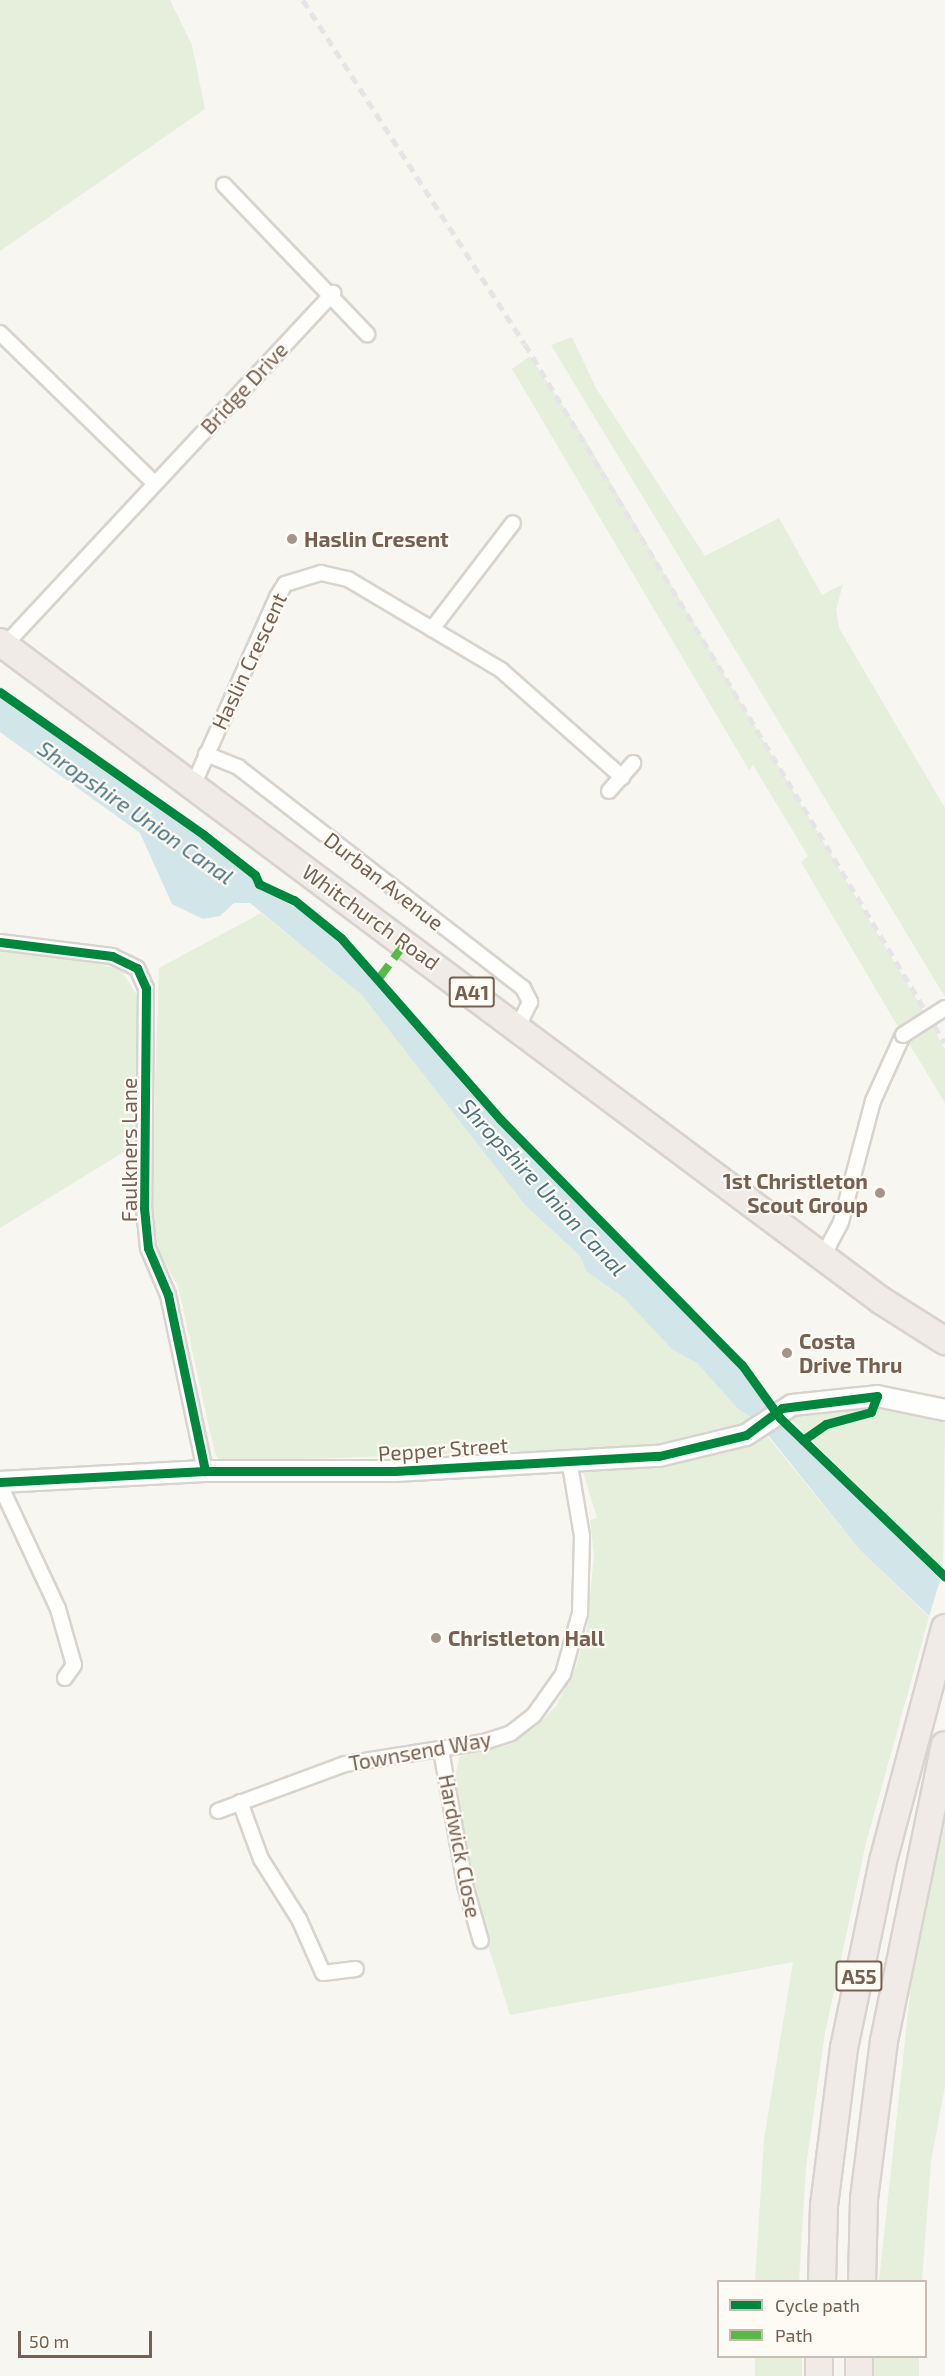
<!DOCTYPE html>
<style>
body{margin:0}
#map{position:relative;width:945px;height:2376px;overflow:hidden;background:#f8f6f0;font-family:"Exo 2",sans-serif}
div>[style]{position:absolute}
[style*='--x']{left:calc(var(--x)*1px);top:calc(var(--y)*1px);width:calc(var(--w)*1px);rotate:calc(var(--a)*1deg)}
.green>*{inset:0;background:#e6efdc;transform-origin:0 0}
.water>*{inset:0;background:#d2e5e8}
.pier>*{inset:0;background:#f8f6f0}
.roads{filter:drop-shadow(2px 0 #d8d3ce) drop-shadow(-2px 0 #d8d3ce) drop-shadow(0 2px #d8d3ce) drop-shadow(0 -2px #d8d3ce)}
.street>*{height:14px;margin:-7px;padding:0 7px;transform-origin:7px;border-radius:7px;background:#fefefd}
.secondary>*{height:20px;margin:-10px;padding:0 10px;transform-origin:10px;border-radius:10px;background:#fefefd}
.highway>*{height:26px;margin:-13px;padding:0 13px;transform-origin:13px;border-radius:13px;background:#f1ebe8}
.rail>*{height:4.5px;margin-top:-2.25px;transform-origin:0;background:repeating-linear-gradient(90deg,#e6e4e6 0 9px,transparent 0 15px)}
.bridges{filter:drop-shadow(2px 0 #d8d3ce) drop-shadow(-2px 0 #d8d3ce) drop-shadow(0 2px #d8d3ce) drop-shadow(0 -2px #d8d3ce)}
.street-bridge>*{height:14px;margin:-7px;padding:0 7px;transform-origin:7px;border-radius:7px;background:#fefefd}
.quiet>*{height:8px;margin-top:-4px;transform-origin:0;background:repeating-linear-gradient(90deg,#58b947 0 15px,transparent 0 23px)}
.cycleway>*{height:9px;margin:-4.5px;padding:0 4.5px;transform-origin:4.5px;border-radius:4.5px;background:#00873e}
.dots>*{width:16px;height:16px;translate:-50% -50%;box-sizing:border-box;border:3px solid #fefaf4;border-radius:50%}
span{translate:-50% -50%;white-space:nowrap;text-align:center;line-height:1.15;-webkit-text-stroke:4.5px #fefaf4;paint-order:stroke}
.shield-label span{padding:2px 4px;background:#fefaf4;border:2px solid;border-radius:4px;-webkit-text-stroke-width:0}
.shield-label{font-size:20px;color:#766051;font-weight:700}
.street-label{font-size:21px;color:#766051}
.poi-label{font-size:21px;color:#766051;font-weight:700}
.left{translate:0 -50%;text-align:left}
.right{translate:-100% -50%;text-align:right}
.water-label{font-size:22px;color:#487580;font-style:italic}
.legend{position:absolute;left:717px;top:2280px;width:210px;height:78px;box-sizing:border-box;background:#fefaf4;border:2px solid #c8bcb3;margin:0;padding:8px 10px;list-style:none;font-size:18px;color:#766051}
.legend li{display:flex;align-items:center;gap:12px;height:30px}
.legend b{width:30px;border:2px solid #c8bcb3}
.scale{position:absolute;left:18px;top:2331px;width:134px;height:27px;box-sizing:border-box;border:3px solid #766051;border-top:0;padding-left:8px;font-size:18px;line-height:21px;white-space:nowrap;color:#766051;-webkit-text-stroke:4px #fefaf4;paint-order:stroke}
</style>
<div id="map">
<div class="green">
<i style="clip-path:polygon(0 0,170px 0,192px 45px,205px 109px,0 251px)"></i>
<i style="clip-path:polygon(572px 337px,596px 388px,705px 556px,779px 518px,822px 595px,843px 584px,836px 610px,839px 628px,945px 808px,945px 997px,551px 345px)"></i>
<i style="clip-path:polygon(530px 356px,586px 441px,924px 1012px,898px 1027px,801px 862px,808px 856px,753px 765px,749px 770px,512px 369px)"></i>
<i style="clip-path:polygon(261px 913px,363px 995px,525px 1205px,580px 1256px,586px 1271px,624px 1298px,672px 1348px,697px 1363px,738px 1409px,756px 1420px,643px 1447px,221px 1462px,215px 1454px,178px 1286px,160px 1254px,151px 1209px,159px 968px)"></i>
<i style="clip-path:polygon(0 950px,70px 955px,121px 970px,140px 1000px,142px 1033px,132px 1147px,0 1228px)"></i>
<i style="clip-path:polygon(932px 1027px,945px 1049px,945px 1103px,908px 1042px)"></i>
<i style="clip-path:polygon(881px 1405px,945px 1423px,943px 1570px,786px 1415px)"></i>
<i style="clip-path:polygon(763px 1431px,860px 1550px,929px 1617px,866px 1843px,825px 2033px,806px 2167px,799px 2281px,755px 2281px,764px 2139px,793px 1962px,510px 2015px,469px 1884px,454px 1780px,460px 1756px,508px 1745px,536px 1727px,556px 1706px,576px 1667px,587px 1628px,594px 1555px,590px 1520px,597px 1518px,583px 1472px,760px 1442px)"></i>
<i style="clip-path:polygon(945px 1814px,945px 2086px,931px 2162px,922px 2281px,879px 2281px,913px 1966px)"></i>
<i style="left:755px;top:2357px;width:47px;height:19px"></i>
<i style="left:873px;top:2357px;width:46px;height:19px"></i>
</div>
<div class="water">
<i style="clip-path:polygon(0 697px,167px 812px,250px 874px,261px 889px,310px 915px,403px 1005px,465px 1087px,747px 1377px,790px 1432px,945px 1584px,945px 1631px,860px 1550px,756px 1420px,738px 1409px,697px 1363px,672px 1349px,624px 1298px,586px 1271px,580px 1256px,525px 1205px,362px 995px,250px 903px,234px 903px,220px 916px,203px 919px,172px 904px,140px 833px,0 732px)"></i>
</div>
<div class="pier">
<i style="clip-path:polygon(941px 1577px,945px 1580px,945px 1634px,928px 1620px)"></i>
</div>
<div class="roads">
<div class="street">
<i style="--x:224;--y:185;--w:207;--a:46.2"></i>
<i style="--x:0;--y:333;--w:215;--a:44.2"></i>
<i style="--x:432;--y:629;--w:133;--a:-52.6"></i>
<i style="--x:4;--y:646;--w:483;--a:-47"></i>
<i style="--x:206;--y:754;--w:35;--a:22"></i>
<i style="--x:238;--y:767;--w:361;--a:37.8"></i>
<i style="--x:523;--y:988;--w:16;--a:63"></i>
<i style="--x:530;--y:1002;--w:28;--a:116"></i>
<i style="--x:192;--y:788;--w:209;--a:-66"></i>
<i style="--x:277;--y:597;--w:15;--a:-58"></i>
<i style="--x:285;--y:584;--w:38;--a:-17"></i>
<i style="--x:321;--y:573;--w:28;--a:13"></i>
<i style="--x:348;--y:579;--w:178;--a:30.7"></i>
<i style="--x:501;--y:670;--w:162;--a:41.5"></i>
<i style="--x:609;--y:791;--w:37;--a:-49"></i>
<i style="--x:0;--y:942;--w:113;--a:7.1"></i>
<i style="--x:112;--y:956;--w:28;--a:26"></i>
<i style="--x:137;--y:968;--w:22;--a:66"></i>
<i style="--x:146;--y:988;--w:220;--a:90.5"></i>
<i style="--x:144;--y:1208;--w:40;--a:84.3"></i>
<i style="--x:148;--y:1248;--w:51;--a:66.9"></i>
<i style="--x:168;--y:1295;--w:180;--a:78.1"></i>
<i style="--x:823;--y:1256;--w:38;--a:-62"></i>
<i style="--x:841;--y:1222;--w:125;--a:-75.2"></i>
<i style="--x:873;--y:1101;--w:72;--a:-65.6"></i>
<i style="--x:0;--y:1485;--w:137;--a:64.9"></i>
<i style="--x:58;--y:1609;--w:58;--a:74.1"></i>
<i style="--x:74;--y:1665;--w:16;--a:125"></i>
<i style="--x:441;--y:1750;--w:137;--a:79.9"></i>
<i style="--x:465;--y:1885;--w:58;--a:74.1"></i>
<i style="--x:240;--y:1802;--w:61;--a:69.8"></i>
<i style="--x:261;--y:1859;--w:71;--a:57.7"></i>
<i style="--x:299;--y:1919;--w:59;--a:66"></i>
<i style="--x:323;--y:1973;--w:33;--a:-7"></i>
<i style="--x:218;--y:1811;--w:135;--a:-20.3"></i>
<i style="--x:345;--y:1764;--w:141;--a:-9"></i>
<i style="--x:484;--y:1742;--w:28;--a:-18"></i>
<i style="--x:511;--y:1733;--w:29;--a:-38"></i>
<i style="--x:534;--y:1715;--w:50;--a:-54.7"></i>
<i style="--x:563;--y:1674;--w:63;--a:-74.4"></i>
<i style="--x:580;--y:1613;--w:77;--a:-88.5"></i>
<i style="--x:582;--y:1536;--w:78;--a:-99.6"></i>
</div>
<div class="secondary">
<i style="--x:0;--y:1482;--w:205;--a:-3.1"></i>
<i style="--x:205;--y:1471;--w:190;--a:0"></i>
<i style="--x:395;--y:1471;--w:264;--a:-3.3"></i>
<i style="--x:659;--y:1456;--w:89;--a:-13.6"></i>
<i style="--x:746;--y:1435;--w:55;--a:-33.1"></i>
<i style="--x:792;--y:1405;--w:85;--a:-6"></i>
<i style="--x:877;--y:1396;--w:69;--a:11.6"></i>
</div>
<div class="highway">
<i style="--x:0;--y:642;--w:1101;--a:36.77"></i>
<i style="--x:882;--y:1301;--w:75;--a:32.4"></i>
<i style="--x:822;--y:2282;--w:76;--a:-88.5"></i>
<i style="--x:824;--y:2206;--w:159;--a:-82.8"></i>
<i style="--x:844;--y:2048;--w:191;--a:-78.2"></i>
<i style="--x:883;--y:1861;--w:241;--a:-75.1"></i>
<i style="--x:862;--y:2282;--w:83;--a:-88.6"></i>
<i style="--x:864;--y:2199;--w:159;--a:-82.8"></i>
<i style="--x:884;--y:2041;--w:302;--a:-78.4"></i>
<i style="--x:819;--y:2376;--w:20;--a:-90"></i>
<i style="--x:859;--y:2376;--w:20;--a:-90"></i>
</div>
</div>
<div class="rail">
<i style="--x:303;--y:0;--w:409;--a:57.2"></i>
<i style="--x:525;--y:344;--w:815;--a:59"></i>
</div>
<div class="bridges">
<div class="street-bridge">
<i style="--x:903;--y:1035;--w:50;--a:-32.7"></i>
</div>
</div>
<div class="quiet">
<i style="--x:380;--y:977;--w:44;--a:-53.4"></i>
</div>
<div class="cycleway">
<i style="--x:0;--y:692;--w:249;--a:35"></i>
<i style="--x:204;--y:835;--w:65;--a:38.1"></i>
<i style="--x:255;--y:875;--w:10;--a:66"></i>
<i style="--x:259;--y:884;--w:38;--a:25"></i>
<i style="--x:294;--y:900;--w:60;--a:39"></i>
<i style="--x:341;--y:938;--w:241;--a:48.7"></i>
<i style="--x:500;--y:1119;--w:345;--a:45.5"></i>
<i style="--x:742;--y:1365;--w:65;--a:54.4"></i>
<i style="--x:780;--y:1418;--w:229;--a:43.9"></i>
<i style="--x:0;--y:942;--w:113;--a:7.1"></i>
<i style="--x:112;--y:956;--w:28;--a:26"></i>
<i style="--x:137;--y:968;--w:22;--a:66"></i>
<i style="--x:146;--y:988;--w:220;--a:90.5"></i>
<i style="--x:144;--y:1208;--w:40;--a:84.3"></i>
<i style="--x:148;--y:1248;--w:51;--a:66.9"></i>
<i style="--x:168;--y:1295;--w:180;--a:78.1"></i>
<i style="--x:0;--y:1482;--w:205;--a:-3.1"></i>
<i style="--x:205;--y:1471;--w:190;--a:0"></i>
<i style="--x:395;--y:1471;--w:264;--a:-3.3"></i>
<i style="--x:659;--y:1456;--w:89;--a:-13.6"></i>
<i style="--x:746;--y:1435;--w:45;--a:-36.9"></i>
<i style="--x:782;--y:1408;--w:96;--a:-7.2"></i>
<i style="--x:877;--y:1396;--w:17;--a:111"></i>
<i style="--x:871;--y:1412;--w:47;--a:165.1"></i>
<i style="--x:826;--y:1424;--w:28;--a:145"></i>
</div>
<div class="dots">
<i style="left:292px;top:539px;background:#a49489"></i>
<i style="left:880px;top:1193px;background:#a49489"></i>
<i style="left:787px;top:1353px;background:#a49489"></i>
<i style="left:436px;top:1638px;background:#a49489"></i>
</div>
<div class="shield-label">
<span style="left:472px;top:992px">A41</span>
<span style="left:859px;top:1976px">A55</span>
</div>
<div class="street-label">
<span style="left:244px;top:388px;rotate:-47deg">Bridge Drive</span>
<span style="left:249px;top:661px;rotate:-65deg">Haslin Crescent</span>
<span style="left:384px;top:881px;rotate:38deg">Durban Avenue</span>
<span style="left:371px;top:917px;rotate:36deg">Whitchurch Road</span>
<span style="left:129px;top:1150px;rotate:-90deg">Faulkners Lane</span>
<span style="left:443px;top:1449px;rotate:-4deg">Pepper Street</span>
<span style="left:420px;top:1751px;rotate:-10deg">Townsend Way</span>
<span style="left:460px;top:1846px;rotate:79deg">Hardwick Close</span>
</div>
<div class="poi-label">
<span class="left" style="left:304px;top:539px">Haslin Cresent</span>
<span class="right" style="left:868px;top:1193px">1st Christleton<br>Scout Group</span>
<span class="left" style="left:799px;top:1353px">Costa<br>Drive Thru</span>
<span class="left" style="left:448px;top:1638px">Christleton Hall</span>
</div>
<div class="water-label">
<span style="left:136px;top:812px;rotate:35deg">Shropshire Union Canal</span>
<span style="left:543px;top:1187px;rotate:47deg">Shropshire Union Canal</span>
</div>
<ul class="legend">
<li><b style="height:8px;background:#00873e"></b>Cycle path</li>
<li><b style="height:8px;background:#58b947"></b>Path</li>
</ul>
<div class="scale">50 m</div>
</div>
